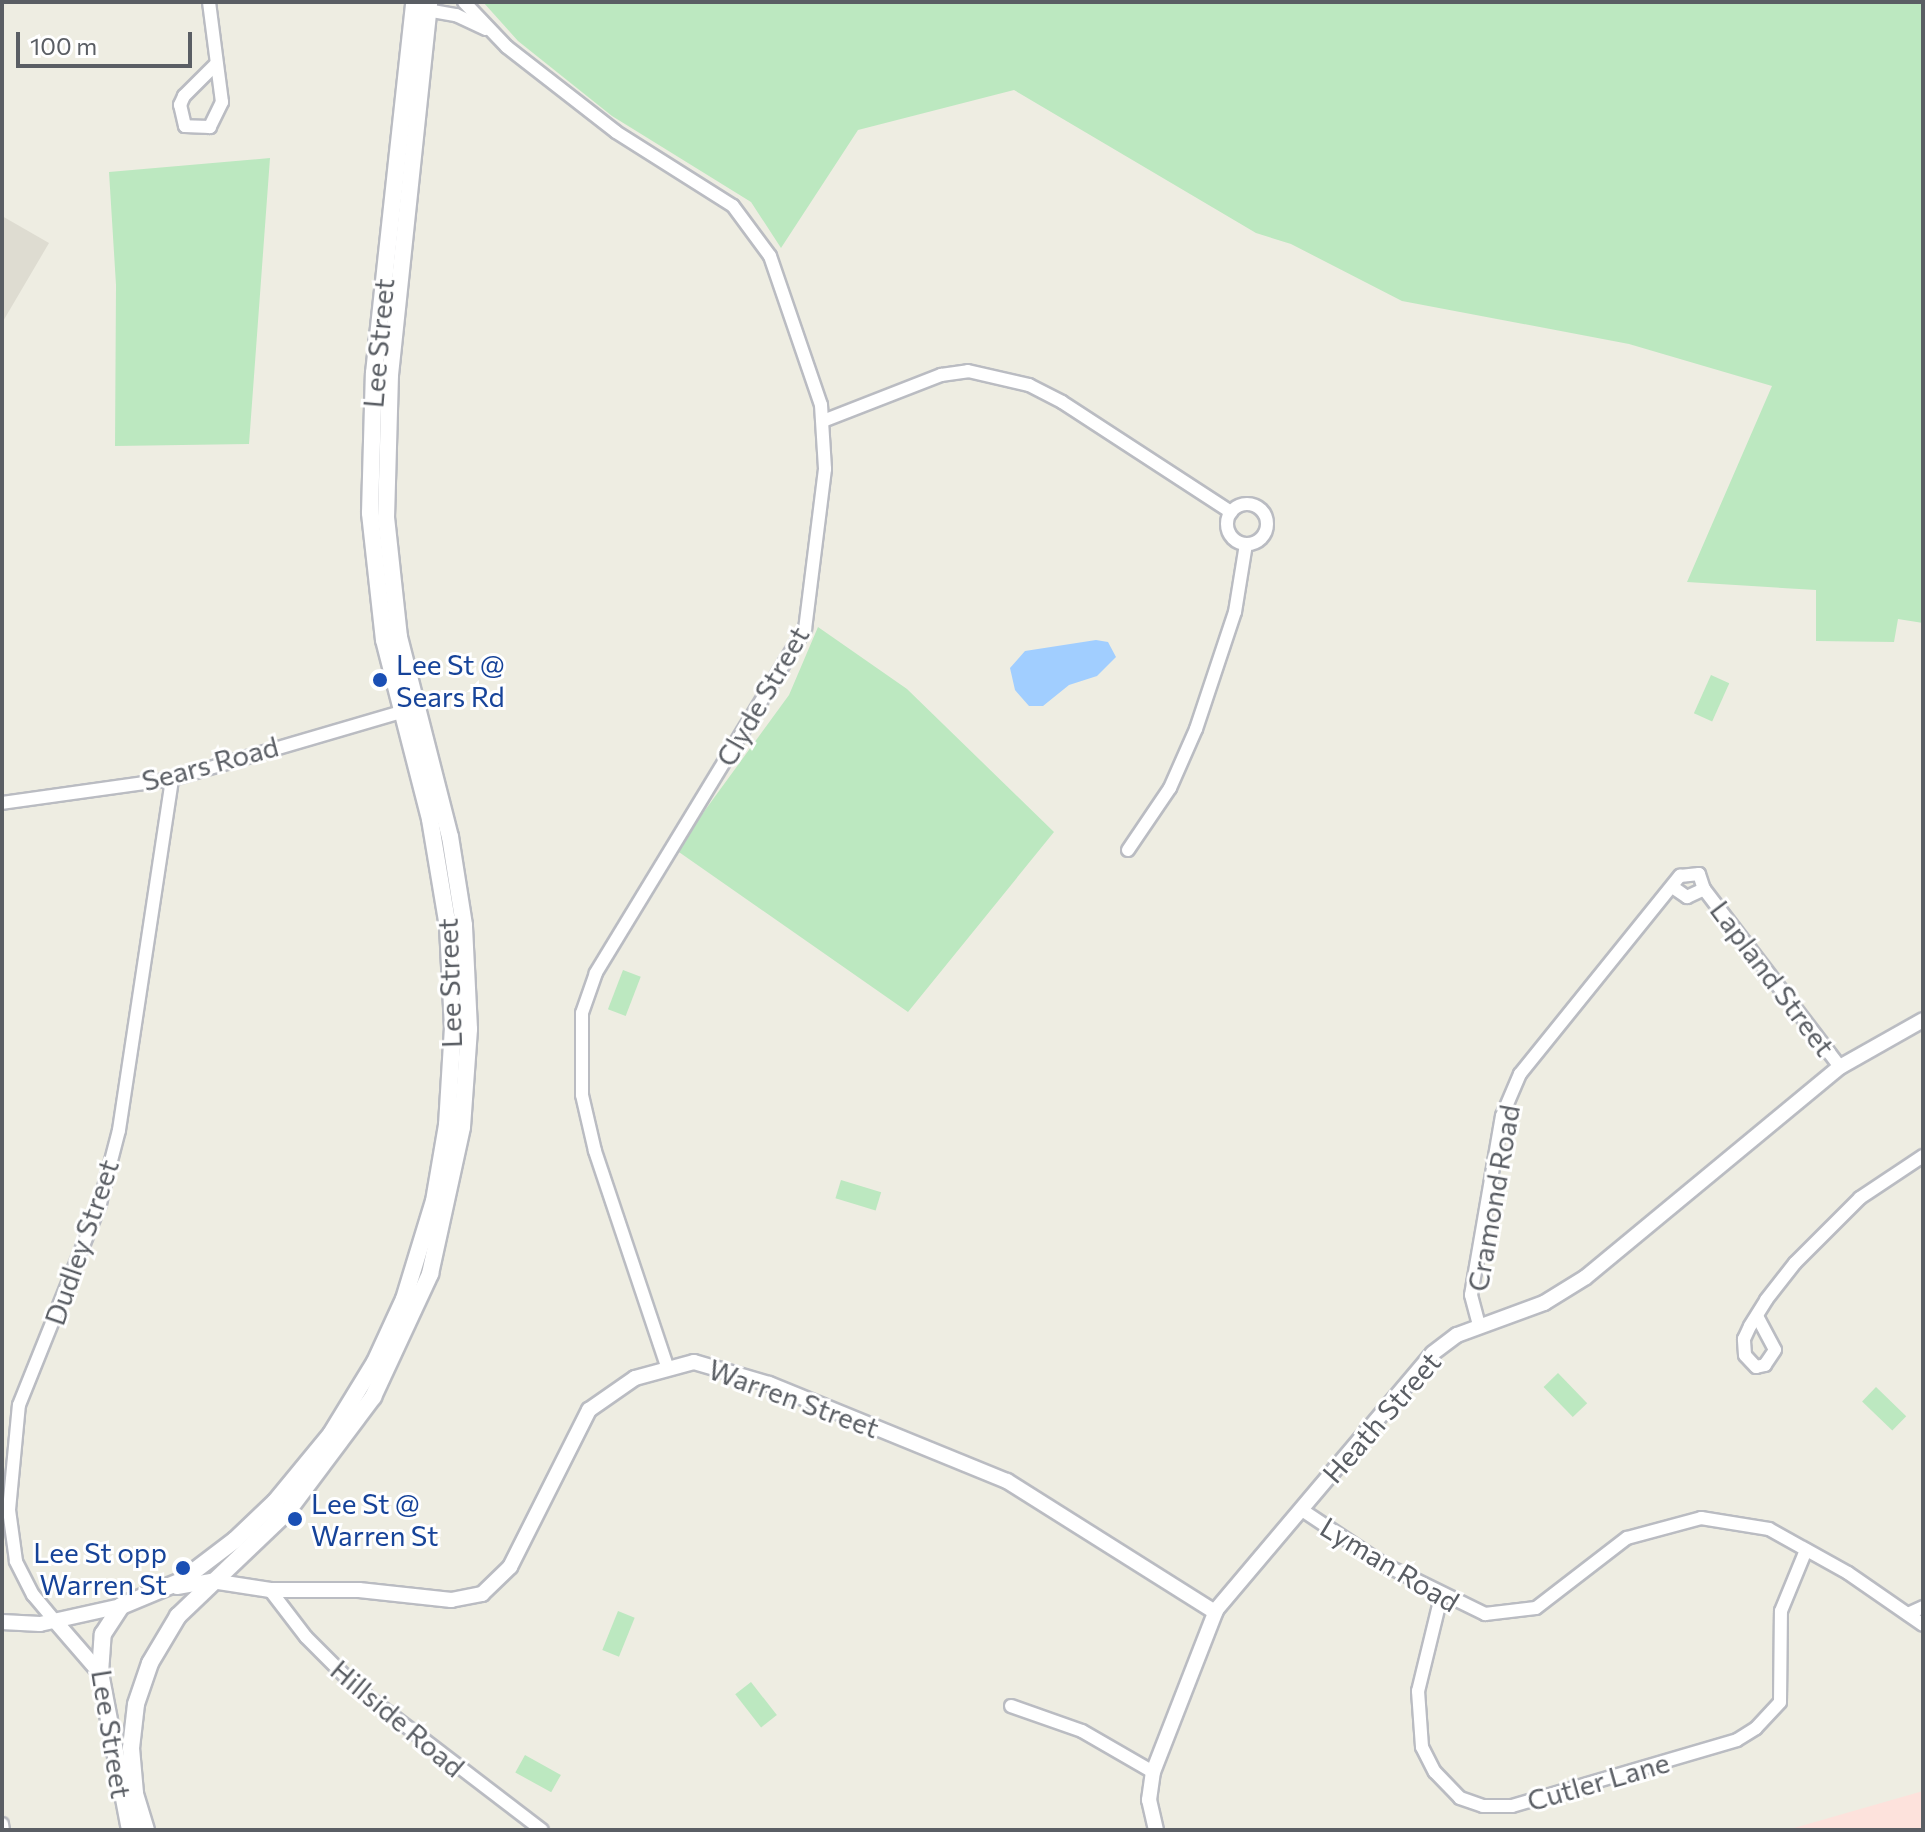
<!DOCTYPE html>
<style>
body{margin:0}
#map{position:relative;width:1925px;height:1832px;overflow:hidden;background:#eeede2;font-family:Commissioner,sans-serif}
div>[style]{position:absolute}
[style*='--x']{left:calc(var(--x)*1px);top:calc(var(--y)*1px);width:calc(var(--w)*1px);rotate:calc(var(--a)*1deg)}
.education>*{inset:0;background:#dedcd1}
.medical>*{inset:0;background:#fde2dc}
.green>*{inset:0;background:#bce8c0;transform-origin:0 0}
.water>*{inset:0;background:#a1ceff}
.roads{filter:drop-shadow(2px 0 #babcc2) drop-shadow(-2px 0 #babcc2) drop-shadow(0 2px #babcc2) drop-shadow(0 -2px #babcc2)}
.minor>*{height:12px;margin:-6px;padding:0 6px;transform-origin:6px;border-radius:6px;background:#fff}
.minor>.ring{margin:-6px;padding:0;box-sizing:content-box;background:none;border:12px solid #fff;border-radius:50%}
.tertiary>*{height:14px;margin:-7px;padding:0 7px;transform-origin:7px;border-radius:7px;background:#fff}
.secondary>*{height:16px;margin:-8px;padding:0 8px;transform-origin:8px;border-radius:8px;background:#fff}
.dots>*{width:22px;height:22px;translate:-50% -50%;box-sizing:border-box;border:4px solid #fff;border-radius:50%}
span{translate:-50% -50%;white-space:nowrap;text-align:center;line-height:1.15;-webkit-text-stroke:6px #fff;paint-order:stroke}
.street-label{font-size:28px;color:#5a5e64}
.transit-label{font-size:28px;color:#164399}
.left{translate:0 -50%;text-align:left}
.right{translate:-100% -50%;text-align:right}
.frame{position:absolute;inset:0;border:4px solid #5a5e64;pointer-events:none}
.scale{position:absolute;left:16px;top:32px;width:176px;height:36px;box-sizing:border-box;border:4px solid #5a5e64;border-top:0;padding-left:10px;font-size:24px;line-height:28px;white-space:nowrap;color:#5a5e64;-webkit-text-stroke:6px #fff;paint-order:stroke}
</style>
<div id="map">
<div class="education">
<i style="clip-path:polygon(2px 216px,49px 243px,2px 323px)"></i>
</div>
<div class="medical">
<i style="clip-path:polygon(1923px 1791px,1923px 1830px,1787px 1830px)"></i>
</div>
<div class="green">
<i style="clip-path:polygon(483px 2px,1923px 2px,1923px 623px,1898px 619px,1894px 642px,1816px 641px,1816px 590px,1687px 582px,1772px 386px,1629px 344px,1402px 301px,1291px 244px,1256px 233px,1014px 90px,858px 130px,781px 248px,751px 202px,612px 116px,518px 41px)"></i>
<i style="clip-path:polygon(270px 158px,249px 444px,115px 446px,116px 285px,109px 172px)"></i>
<i style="clip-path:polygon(818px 627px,907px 689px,1054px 832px,908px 1012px,676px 850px,789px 695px)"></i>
<i style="left:1711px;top:675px;width:20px;height:42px;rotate:24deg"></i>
<i style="left:623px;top:970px;width:19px;height:42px;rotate:21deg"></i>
<i style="left:841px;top:1180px;width:42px;height:19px;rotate:17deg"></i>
<i style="left:1558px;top:1373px;width:42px;height:20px;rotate:46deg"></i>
<i style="left:1876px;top:1387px;width:42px;height:20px;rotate:44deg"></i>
<i style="left:618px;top:1611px;width:18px;height:42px;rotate:22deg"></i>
<i style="left:751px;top:1682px;width:42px;height:20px;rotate:52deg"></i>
<i style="left:525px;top:1755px;width:41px;height:20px;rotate:29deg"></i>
</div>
<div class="water">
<i style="clip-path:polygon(1096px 640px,1108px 642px,1116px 657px,1097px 676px,1069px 685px,1043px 706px,1029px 706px,1015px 690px,1010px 668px,1025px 651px)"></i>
</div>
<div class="roads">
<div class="minor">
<i style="--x:209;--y:2;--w:101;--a:82.6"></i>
<i style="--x:222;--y:102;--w:28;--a:116"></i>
<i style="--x:210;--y:127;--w:25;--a:-178"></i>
<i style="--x:185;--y:126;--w:22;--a:-103"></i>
<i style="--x:180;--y:105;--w:10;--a:-66"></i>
<i style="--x:184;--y:96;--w:44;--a:-45"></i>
<i style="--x:464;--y:2;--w:62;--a:46.3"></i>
<i style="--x:507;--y:47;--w:138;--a:37.9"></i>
<i style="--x:616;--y:132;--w:138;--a:32.3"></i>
<i style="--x:733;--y:206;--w:62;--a:53.5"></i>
<i style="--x:770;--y:256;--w:157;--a:71.1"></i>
<i style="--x:821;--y:405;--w:64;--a:86.4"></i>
<i style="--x:825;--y:469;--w:161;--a:97.1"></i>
<i style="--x:805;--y:629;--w:403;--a:121.3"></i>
<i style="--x:596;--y:973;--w:42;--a:109.3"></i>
<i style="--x:582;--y:1013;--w:82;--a:90"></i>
<i style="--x:582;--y:1095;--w:57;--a:76.9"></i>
<i style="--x:595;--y:1151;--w:227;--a:71.5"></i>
<i style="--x:421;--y:9;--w:36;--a:10"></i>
<i style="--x:456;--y:15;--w:33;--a:25"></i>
<i style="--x:823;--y:421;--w:127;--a:-21.3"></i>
<i style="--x:941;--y:375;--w:27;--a:-8"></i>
<i style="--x:968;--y:371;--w:63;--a:12.9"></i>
<i style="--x:1029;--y:385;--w:37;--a:27"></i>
<i style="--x:1062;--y:402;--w:202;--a:33.1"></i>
<i class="ring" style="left:1227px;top:504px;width:28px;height:28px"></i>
<i style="--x:2;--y:803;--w:172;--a:-8"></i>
<i style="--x:172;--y:779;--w:246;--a:-16.3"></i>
<i style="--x:1128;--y:850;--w:75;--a:-55.9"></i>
<i style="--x:1170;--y:788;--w:64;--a:-66.2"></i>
<i style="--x:1196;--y:729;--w:123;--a:-71.6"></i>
<i style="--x:1235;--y:612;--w:69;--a:-80.8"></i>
<i style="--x:1674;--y:888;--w:16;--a:35"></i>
<i style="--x:1687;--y:897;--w:19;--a:-25"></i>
<i style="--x:1757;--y:1316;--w:38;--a:62"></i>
<i style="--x:1775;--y:1350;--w:18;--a:124"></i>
<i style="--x:1765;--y:1365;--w:9;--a:167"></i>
<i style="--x:1756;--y:1367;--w:16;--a:-133"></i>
<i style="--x:1745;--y:1355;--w:16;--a:-94"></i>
<i style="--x:1744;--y:1339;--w:14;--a:-65"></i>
<i style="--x:1750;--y:1326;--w:31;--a:-58"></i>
<i style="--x:1766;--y:1300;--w:47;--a:-51.9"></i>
<i style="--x:1795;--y:1263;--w:92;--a:-45"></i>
<i style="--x:1860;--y:1198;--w:76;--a:-33.7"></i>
<i style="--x:1479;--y:1325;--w:31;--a:-105"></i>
<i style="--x:1471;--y:1295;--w:182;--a:-80.2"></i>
<i style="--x:1502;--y:1116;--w:46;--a:-66.8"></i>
<i style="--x:1520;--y:1074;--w:255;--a:-51.1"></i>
<i style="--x:1680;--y:876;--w:19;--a:-6"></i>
<i style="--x:1699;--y:874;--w:16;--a:72"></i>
<i style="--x:1704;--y:889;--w:224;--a:52.6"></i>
<i style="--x:1302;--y:1510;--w:97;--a:33.7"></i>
<i style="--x:1383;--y:1564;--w:114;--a:26.1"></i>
<i style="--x:1485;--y:1614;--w:51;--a:-6.7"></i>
<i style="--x:1536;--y:1608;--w:115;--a:-37.6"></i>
<i style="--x:1627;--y:1538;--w:77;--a:-15.1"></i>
<i style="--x:1701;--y:1518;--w:69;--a:9.2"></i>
<i style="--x:1769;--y:1529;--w:90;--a:29.1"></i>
<i style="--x:1848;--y:1573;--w:91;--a:34.7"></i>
<i style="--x:270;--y:1590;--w:59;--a:52.5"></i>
<i style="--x:306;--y:1637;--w:76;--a:45"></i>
<i style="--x:360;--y:1691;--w:229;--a:37.4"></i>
<i style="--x:1441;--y:1597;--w:97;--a:103.7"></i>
<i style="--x:1418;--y:1691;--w:56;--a:85.9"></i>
<i style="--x:1422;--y:1747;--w:28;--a:63"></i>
<i style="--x:1435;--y:1772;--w:36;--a:46"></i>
<i style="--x:1460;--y:1798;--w:24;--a:19"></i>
<i style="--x:1483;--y:1806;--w:29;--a:0"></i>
<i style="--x:1512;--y:1806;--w:234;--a:-16.3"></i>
<i style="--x:1737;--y:1740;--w:22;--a:-32"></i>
<i style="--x:1756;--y:1728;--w:35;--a:-47"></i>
<i style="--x:1780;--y:1702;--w:91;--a:-89.4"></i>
<i style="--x:1781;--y:1611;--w:66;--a:-67.7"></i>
<i style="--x:1908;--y:1614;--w:17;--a:-25"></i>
<i style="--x:55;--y:1621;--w:34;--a:-130"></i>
<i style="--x:33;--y:1595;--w:38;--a:-117"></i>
<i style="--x:16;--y:1561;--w:51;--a:-97.8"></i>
<i style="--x:9;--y:1510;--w:105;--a:-84.6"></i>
<i style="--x:19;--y:1405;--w:218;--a:-68.1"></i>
<i style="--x:100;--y:1203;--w:75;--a:-75.4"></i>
<i style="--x:119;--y:1130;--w:355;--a:-81.4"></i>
<i style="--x:1011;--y:1706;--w:75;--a:19.4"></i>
<i style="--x:1082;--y:1731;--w:82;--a:30"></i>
<i style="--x:2;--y:1824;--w:6;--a:81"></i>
</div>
<div class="tertiary">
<i style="--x:177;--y:1587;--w:36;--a:-10"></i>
<i style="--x:212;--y:1581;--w:59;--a:8.8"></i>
<i style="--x:270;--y:1590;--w:89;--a:0"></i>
<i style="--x:359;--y:1590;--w:93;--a:6.2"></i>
<i style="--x:451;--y:1600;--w:32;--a:-11"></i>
<i style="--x:482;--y:1594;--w:39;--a:-44"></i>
<i style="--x:510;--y:1567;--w:176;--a:-63.3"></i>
<i style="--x:589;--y:1410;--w:56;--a:-34.8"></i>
<i style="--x:635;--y:1378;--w:61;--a:-15.2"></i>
<i style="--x:694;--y:1362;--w:78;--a:16.3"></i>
<i style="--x:769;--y:1384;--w:257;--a:22.2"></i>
<i style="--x:1007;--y:1481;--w:246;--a:32.2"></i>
<i style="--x:55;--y:1621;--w:69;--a:49.1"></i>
<i style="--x:2;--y:1622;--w:38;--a:3"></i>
<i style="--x:40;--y:1624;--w:83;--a:-12.5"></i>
<i style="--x:1156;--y:1830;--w:31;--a:-103"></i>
<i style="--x:1149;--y:1800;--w:28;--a:-82"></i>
<i style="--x:1153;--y:1772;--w:174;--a:-68.7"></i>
<i style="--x:1216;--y:1610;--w:336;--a:-49.8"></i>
<i style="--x:1433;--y:1353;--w:30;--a:-37"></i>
<i style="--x:1457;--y:1335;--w:93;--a:-20.2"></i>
<i style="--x:1544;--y:1303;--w:49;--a:-31.8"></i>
<i style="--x:1586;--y:1277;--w:330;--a:-39.6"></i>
<i style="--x:1840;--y:1067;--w:95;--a:-29.5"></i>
</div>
<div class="secondary">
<i style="--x:130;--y:1830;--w:160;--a:-100.8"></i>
<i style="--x:100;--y:1673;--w:39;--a:-86"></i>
<i style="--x:103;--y:1634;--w:33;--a:-57"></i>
<i style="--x:121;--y:1606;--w:65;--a:-22.6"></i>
<i style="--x:181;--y:1581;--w:68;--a:-37.2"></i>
<i style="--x:235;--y:1540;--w:55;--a:-43.5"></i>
<i style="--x:275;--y:1502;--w:88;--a:-50.5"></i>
<i style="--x:331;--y:1434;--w:84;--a:-58.6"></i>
<i style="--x:375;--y:1362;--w:69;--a:-65.3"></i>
<i style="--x:404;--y:1299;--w:102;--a:-73"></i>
<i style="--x:434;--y:1201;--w:77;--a:-80.3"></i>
<i style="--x:447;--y:1125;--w:97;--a:-86.5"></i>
<i style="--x:453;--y:1028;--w:101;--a:-92.8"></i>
<i style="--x:448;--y:927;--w:109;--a:-99.5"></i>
<i style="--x:430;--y:819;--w:185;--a:-104.4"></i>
<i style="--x:384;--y:640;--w:128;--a:-96.3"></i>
<i style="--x:370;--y:513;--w:140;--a:-88.4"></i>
<i style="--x:374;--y:373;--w:373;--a:-83.8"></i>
<i style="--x:146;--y:1830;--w:39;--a:-107"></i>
<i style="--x:135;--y:1793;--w:45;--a:-95.1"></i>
<i style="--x:131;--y:1748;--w:44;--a:-83.5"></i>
<i style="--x:136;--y:1704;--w:43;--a:-71.1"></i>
<i style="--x:150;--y:1663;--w:55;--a:-59.2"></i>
<i style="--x:178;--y:1616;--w:151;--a:-43.7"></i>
<i style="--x:287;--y:1512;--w:144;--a:-53.2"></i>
<i style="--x:373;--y:1397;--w:136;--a:-65.1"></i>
<i style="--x:430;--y:1274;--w:150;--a:-77.7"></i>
<i style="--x:462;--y:1127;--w:98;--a:-85.9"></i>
<i style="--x:469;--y:1029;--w:104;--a:-92.8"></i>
<i style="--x:464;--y:925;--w:89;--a:-99"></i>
<i style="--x:450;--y:837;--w:206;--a:-104.3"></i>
<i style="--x:399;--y:637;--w:120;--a:-96.2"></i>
<i style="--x:386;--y:518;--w:143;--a:-88.4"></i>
<i style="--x:390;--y:375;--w:375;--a:-84"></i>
</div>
</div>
<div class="dots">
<i style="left:380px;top:680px;background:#1a4fb4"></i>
<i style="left:295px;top:1519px;background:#1a4fb4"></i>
<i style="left:183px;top:1568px;background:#1a4fb4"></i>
</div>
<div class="street-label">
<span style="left:378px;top:343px;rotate:-85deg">Lee Street</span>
<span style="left:762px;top:696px;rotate:-60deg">Clyde Street</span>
<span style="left:210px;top:763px;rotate:-15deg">Sears Road</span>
<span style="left:1773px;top:978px;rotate:53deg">Lapland Street</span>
<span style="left:449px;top:983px;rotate:-92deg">Lee Street</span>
<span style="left:1493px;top:1198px;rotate:-80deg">Cramond Road</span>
<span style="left:81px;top:1242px;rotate:-71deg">Dudley Street</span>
<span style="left:794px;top:1398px;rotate:20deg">Warren Street</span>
<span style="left:1381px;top:1417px;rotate:-49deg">Heath Street</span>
<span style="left:1390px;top:1564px;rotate:31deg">Lyman Road</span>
<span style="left:398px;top:1718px;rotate:40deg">Hillside Road</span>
<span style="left:112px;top:1734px;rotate:81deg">Lee Street</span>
<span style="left:1598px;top:1781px;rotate:-16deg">Cutler Lane</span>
</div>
<div class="transit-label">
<span class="left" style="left:396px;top:680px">Lee St @<br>Sears Rd</span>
<span class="left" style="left:311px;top:1519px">Lee St @<br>Warren St</span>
<span class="right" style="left:167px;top:1568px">Lee St opp<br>Warren St</span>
</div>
<div class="frame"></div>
<div class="scale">100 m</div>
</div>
